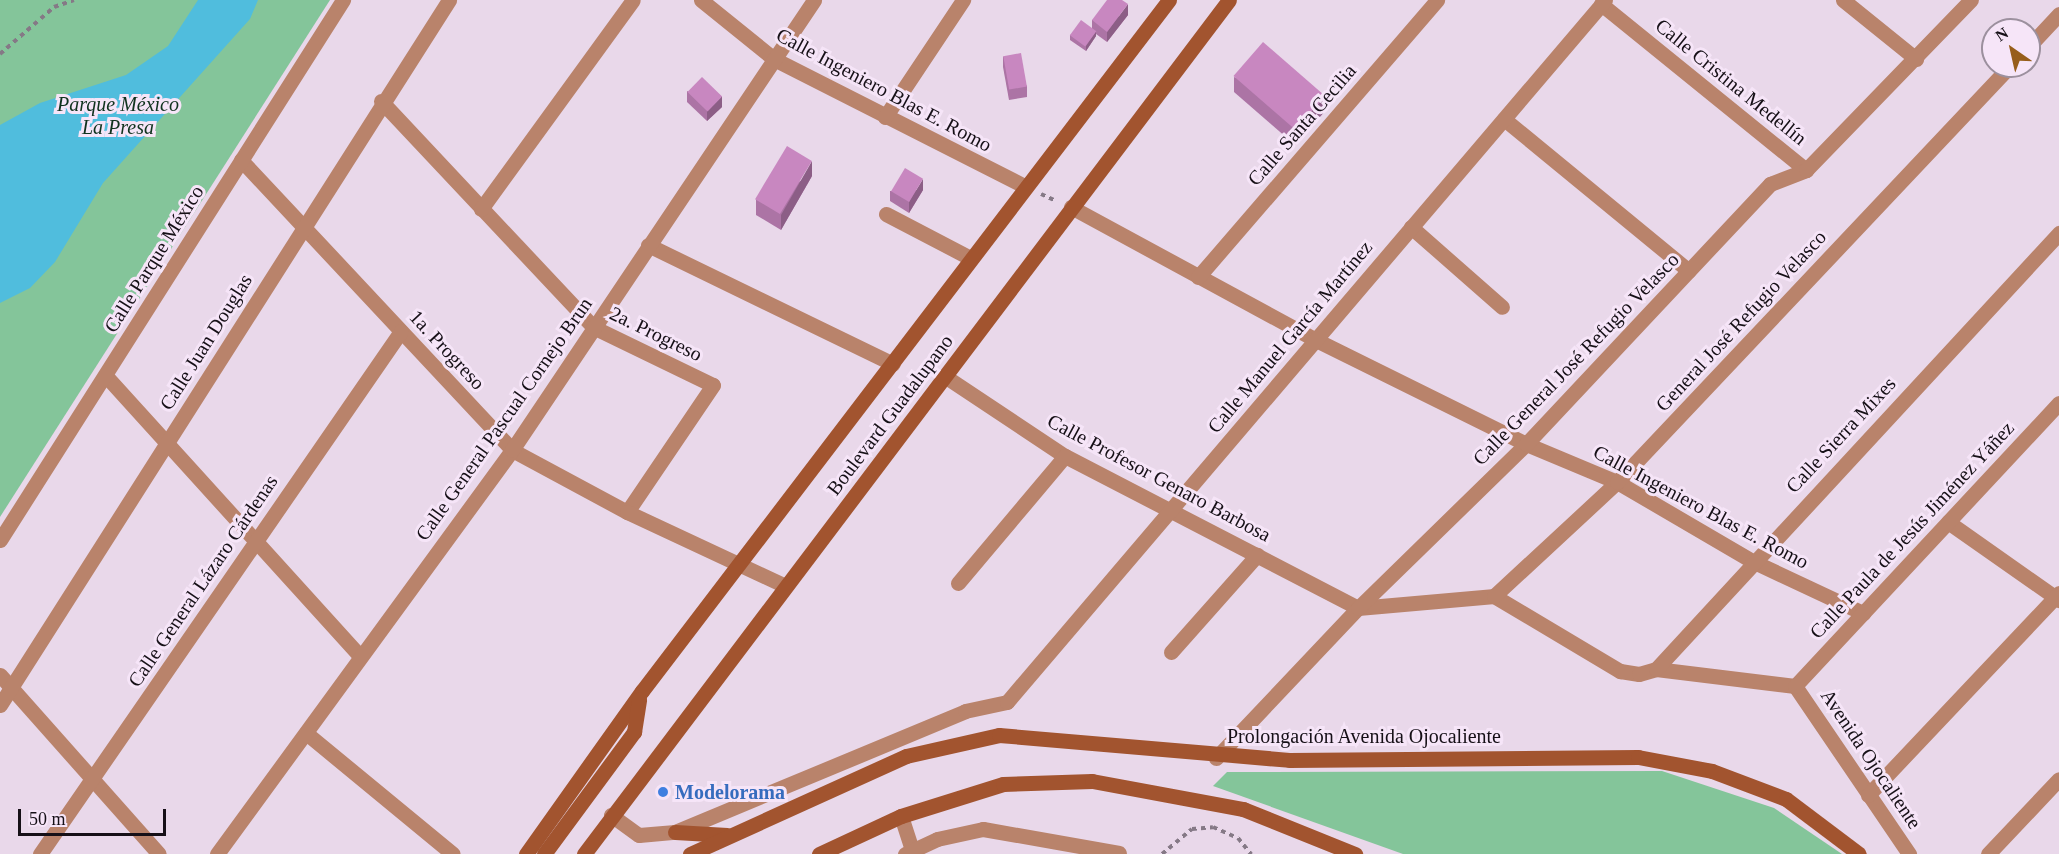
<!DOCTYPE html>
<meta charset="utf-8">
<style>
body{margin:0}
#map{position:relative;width:2059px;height:854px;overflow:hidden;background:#e9d8ea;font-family:"Times New Roman",serif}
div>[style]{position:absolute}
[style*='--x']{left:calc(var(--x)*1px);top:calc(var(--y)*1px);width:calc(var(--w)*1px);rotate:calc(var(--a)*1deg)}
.green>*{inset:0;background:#84c59a}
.water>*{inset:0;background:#50bddd}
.path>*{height:4px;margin-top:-2px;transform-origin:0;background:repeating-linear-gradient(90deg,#857986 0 4.5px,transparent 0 9px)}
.street>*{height:15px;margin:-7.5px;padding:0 7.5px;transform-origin:7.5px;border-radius:7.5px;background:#b9836b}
.secondary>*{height:15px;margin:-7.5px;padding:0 7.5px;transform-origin:7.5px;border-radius:7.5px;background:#a2542f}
.wall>*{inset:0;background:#ac74a5}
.shaded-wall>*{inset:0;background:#8c5e86}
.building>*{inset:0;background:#c887c0;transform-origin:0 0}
.dots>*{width:16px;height:16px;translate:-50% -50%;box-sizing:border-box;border:3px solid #f6e5f8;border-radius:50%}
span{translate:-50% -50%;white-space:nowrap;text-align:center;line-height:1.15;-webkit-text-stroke:6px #f6e5f8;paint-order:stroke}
.street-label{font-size:20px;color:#161017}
.park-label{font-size:20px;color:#10331e;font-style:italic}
.shop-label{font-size:20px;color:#366cbe;font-weight:700}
.left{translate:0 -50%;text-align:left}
.north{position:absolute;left:1981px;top:18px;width:60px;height:60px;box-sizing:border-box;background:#f6e5f8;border:2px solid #9c909e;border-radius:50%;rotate:326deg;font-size:16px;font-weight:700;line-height:24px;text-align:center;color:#161017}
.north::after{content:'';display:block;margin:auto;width:21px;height:27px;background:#975e1b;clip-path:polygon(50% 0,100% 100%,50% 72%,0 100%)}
.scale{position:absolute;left:18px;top:809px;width:148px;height:27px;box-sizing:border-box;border:3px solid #161017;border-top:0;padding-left:8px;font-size:18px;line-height:21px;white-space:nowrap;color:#161017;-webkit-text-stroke:4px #f6e5f8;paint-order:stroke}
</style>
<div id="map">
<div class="green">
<i style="clip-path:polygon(0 0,330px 0,0 517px)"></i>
<i style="clip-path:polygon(1662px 771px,1774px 808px,1842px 854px,1403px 854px,1213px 786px,1227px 772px)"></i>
</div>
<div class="water">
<i style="clip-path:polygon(198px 0,258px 0,250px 19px,103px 183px,55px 262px,30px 288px,0 303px,0 125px,40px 103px,126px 75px,168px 46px)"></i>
</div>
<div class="path">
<i style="--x:0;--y:54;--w:72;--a:-41"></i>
<i style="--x:54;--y:7;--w:21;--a:-19"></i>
<i style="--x:1041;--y:194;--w:17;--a:25"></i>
<i style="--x:1162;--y:854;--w:39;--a:-40"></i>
<i style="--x:1192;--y:829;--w:21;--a:-5"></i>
<i style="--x:1213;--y:827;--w:27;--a:24"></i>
<i style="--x:1238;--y:838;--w:21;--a:51"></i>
</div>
<div class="street">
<i style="--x:701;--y:0;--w:94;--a:38.9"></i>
<i style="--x:774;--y:59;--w:280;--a:26.9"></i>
<i style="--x:1843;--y:0;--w:94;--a:38.9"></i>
<i style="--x:1601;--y:4;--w:264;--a:39"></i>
<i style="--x:2029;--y:46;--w:44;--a:-46.8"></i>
<i style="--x:381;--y:101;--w:310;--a:46.8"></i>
<i style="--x:593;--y:327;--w:133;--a:25.8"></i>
<i style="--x:713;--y:385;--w:153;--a:124.1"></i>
<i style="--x:885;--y:117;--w:141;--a:-56.3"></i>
<i style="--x:1504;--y:119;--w:239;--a:39.4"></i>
<i style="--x:241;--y:160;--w:397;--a:46.9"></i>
<i style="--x:512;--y:450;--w:131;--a:28.3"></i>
<i style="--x:627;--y:512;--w:175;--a:25"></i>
<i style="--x:1071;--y:207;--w:279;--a:28.5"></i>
<i style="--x:1316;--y:340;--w:234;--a:26.3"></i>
<i style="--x:1526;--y:444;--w:99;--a:22.7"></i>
<i style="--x:1617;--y:482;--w:156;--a:30.3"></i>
<i style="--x:1752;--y:561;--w:123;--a:25.1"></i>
<i style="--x:481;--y:209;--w:258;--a:-54"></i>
<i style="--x:886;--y:214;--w:95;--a:27.6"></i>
<i style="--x:1411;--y:227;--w:121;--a:41.3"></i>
<i style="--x:648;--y:245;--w:272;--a:25.9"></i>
<i style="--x:1198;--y:277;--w:366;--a:-49.2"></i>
<i style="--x:106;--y:376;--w:378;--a:47.8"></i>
<i style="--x:946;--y:377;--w:143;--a:33.6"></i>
<i style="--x:1065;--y:456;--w:330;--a:27.4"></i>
<i style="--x:1358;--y:608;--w:137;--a:-5"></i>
<i style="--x:1494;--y:596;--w:147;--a:30.8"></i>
<i style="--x:1620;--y:671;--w:19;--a:9"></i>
<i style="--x:1639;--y:674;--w:18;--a:-16"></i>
<i style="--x:1656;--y:669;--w:140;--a:7"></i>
<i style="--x:1795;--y:686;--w:203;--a:55.8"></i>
<i style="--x:1948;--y:522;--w:136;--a:35.1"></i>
<i style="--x:0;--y:540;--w:640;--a:-57.58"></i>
<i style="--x:958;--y:583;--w:166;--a:-49.9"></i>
<i style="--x:1494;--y:596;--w:168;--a:-42.8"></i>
<i style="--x:1617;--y:482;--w:572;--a:-46.63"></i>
<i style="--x:1171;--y:652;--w:130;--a:-48.4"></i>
<i style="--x:1656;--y:669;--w:594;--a:-47.25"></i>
<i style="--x:0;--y:675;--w:239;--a:48.4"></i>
<i style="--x:1795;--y:686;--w:387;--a:-47"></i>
<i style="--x:0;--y:705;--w:836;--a:-57.51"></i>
<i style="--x:306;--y:733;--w:190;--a:39.5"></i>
<i style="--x:1216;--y:758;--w:207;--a:-46.6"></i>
<i style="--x:1358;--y:608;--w:235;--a:-44.3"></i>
<i style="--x:1526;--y:444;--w:357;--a:-46.8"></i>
<i style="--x:1770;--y:184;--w:39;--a:-21"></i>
<i style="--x:1806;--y:170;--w:237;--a:-45.9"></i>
<i style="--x:1868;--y:795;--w:278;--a:-46.6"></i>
<i style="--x:611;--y:815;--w:34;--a:36"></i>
<i style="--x:639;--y:835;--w:36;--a:-5"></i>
<i style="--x:675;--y:832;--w:314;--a:-22.6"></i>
<i style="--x:965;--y:711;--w:43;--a:-12.1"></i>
<i style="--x:1007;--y:702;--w:922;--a:-49.57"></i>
<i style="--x:901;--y:816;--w:36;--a:72"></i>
<i style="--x:40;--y:854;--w:635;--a:-55.38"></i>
<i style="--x:217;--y:854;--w:500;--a:-53.86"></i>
<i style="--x:512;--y:450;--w:542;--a:-56.13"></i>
<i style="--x:905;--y:854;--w:35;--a:-25"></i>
<i style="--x:937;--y:839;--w:47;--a:-12.3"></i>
<i style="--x:983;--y:829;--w:138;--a:10"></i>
<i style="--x:1988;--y:854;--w:103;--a:-46.6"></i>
</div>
<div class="secondary">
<i style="--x:675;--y:832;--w:52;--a:3.3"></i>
<i style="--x:526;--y:854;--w:200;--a:-54.6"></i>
<i style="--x:642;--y:691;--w:869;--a:-52.67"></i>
<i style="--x:544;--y:854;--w:152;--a:-53.6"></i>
<i style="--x:634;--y:732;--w:33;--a:-81"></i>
<i style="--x:584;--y:854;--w:1070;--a:-52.94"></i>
<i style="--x:690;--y:854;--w:237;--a:-24.4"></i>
<i style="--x:906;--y:756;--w:95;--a:-12.7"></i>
<i style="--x:999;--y:735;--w:291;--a:4.9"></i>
<i style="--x:1289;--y:760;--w:349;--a:-0.5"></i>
<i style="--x:1638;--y:757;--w:75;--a:10.7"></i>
<i style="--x:1712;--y:771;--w:79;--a:20.7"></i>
<i style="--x:1786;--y:799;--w:91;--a:37"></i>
<i style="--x:819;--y:854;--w:90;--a:-24.9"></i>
<i style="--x:901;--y:816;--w:107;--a:-17.4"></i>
<i style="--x:1003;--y:784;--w:89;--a:-1.9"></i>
<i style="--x:1092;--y:781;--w:154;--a:10.5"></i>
<i style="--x:1243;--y:809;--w:121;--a:21.9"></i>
</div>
<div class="wall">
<i style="clip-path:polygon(1128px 15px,1107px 42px,1096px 34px,1096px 36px,1086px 51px,1070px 40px,1070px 35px,1092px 28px,1092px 20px)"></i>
<i style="clip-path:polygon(1003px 56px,1027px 86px,1027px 97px,1009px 100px,1003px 67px)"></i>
<i style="clip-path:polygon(1234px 77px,1325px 111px,1295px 145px,1234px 92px)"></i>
<i style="clip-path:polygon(687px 91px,722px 107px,707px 121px,687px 102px)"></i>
<i style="clip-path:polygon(812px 176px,781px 230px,756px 215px,756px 200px)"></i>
<i style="clip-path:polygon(923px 190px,909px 213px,890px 201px,890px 191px)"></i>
</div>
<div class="shaded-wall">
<i style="clip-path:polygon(1128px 4px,1128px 15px,1107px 42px,1107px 32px)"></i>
<i style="clip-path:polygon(1096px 31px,1096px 36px,1086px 51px,1086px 46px)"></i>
<i style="clip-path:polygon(722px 96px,722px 107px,707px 121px,707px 111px)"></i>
<i style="clip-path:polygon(1325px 96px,1325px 111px,1295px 145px,1295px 130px)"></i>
<i style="clip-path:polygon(812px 161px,812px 176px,781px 230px,781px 215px)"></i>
<i style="clip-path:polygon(923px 179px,923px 190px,909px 213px,909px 202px)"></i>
</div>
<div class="building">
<i style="clip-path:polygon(1107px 0,1122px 0,1128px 4px,1107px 32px,1092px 20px)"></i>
<i style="left:1081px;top:20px;width:19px;height:19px;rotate:36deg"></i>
<i style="left:1263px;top:42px;width:82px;height:45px;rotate:41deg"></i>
<i style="left:1021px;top:53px;width:34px;height:18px;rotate:80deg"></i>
<i style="left:702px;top:77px;width:28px;height:21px;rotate:44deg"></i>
<i style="left:787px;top:146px;width:29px;height:62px;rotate:31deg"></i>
<i style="left:905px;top:168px;width:21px;height:27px;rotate:31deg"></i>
</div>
<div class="dots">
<i style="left:663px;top:792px;background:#3f7fe0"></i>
</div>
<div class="street-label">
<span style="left:1731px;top:82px;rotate:39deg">Calle Cristina Medellín</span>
<span style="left:884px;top:90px;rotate:28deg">Calle Ingeniero Blas E. Romo</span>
<span style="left:1302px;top:125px;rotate:-49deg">Calle Santa Cecilia</span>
<span style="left:154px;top:259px;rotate:-58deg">Calle Parque México</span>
<span style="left:1741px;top:321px;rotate:-47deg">General José Refugio Velasco</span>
<span style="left:656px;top:334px;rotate:26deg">2a. Progreso</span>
<span style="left:1290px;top:337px;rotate:-50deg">Calle Manuel García Martínez</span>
<span style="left:206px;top:342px;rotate:-58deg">Calle Juan Douglas</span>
<span style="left:447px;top:350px;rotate:47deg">1a. Progreso</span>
<span style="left:1576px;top:359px;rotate:-46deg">Calle General José Refugio Velasco</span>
<span style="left:890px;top:415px;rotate:-53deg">Boulevard Guadalupano</span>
<span style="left:504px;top:419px;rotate:-55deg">Calle General Pascual Cornejo Brun</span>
<span style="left:1841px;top:435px;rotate:-47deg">Calle Sierra Mixes</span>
<span style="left:1159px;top:478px;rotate:28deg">Calle Profesor Genaro Barbosa</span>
<span style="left:1701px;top:507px;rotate:28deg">Calle Ingeniero Blas E. Romo</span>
<span style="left:1912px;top:530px;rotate:-47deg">Calle Paula de Jesús Jiménez Yáñez</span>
<span style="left:203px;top:581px;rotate:-56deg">Calle General Lázaro Cárdenas</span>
<span style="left:1364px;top:736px">Prolongación Avenida Ojocaliente</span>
<span style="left:1871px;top:759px;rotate:56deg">Avenida Ojocaliente</span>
</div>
<div class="park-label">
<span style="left:118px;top:116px">Parque México<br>La Presa</span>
</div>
<div class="shop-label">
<span class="left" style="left:675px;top:792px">Modelorama</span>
</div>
<div class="north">N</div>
<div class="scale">50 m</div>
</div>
